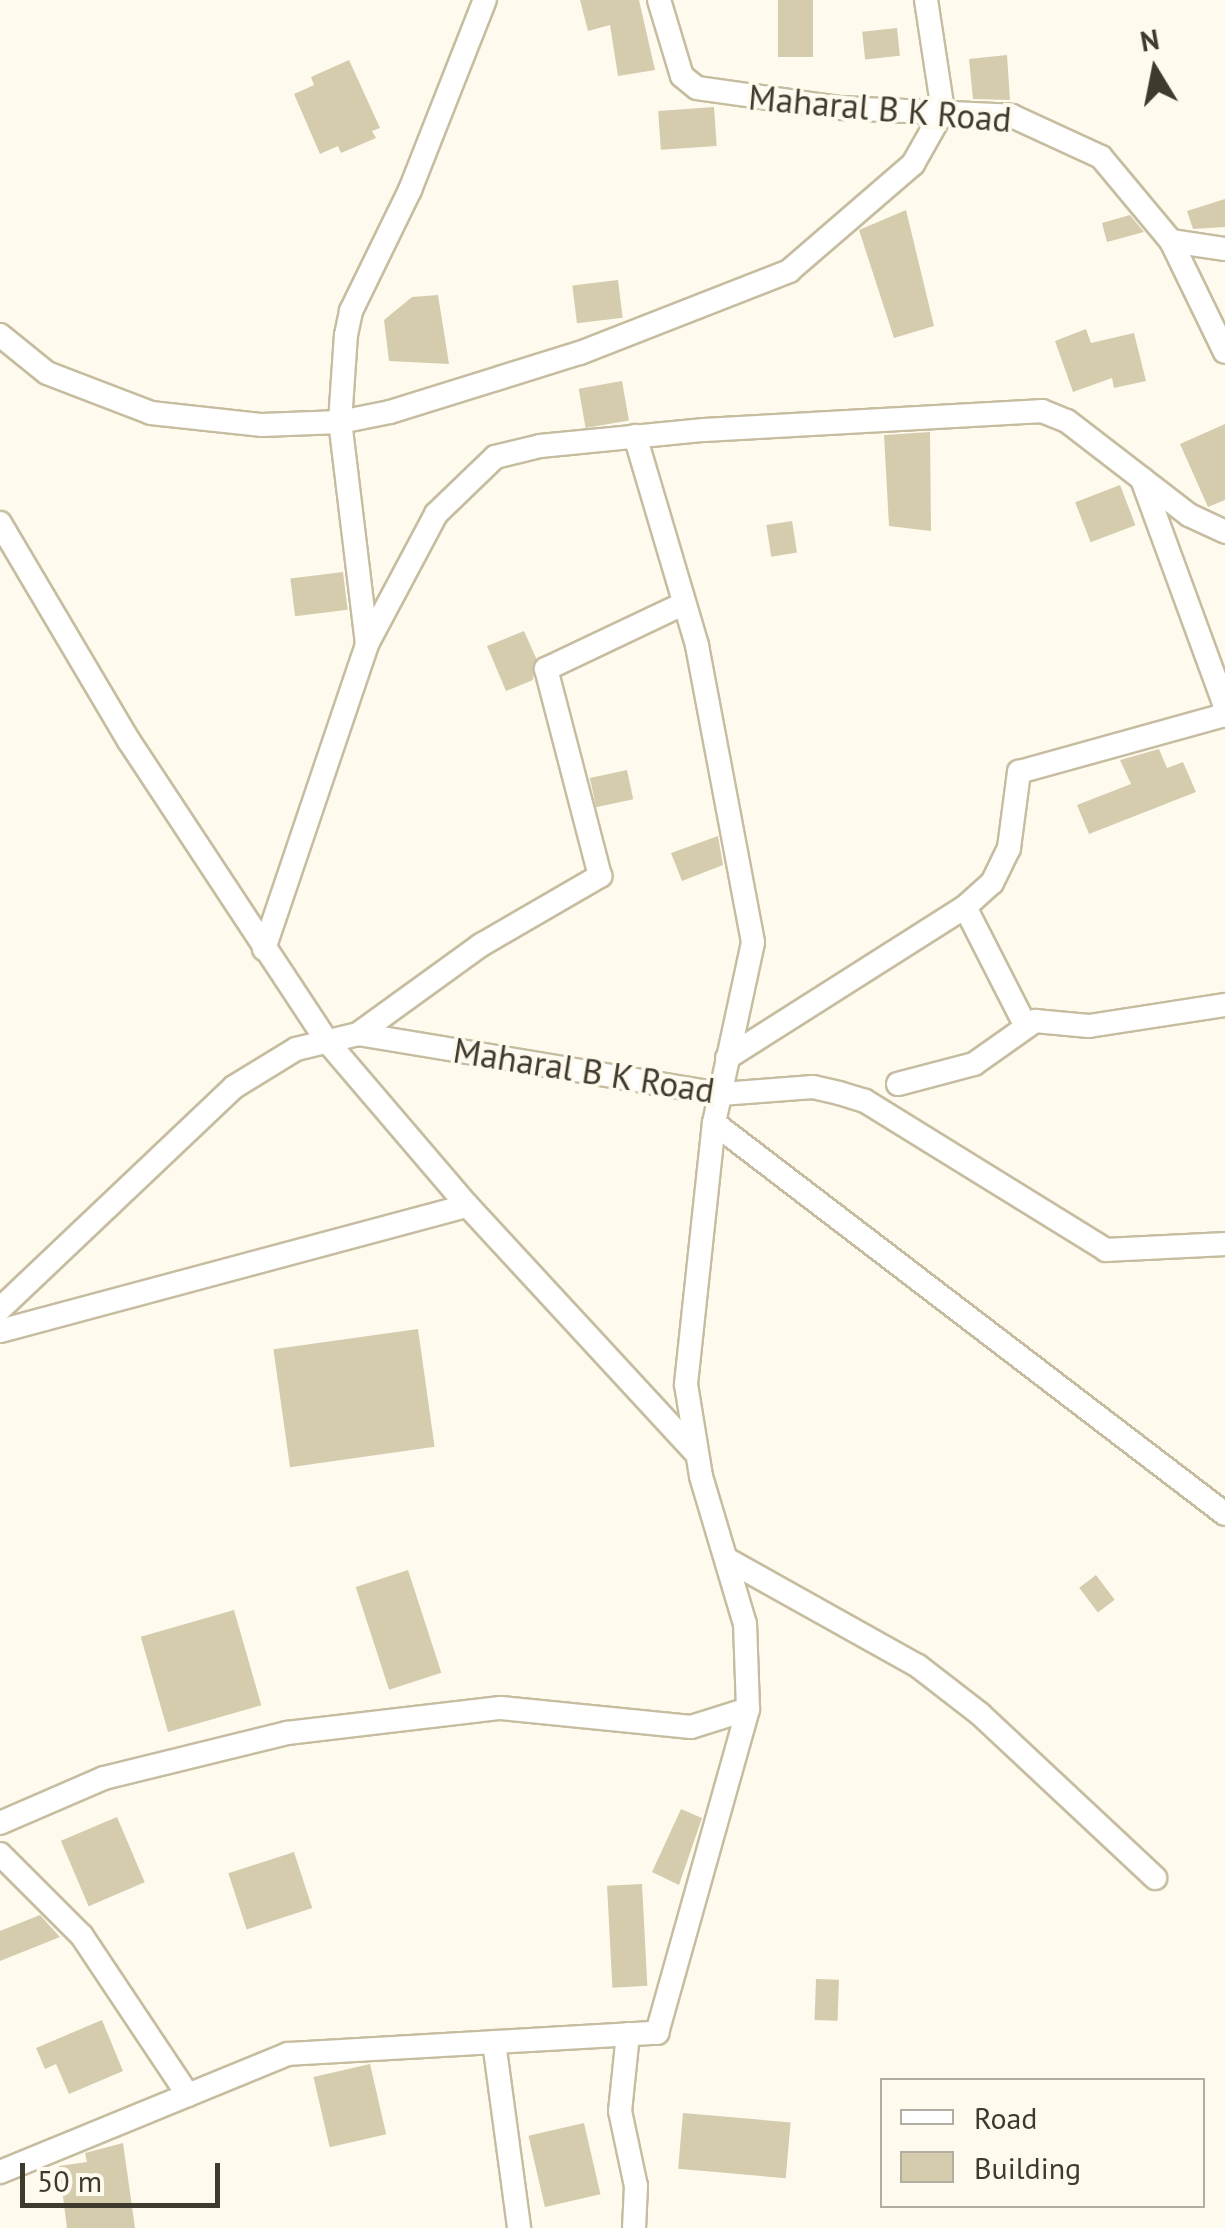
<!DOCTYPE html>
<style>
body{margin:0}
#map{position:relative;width:1225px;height:2228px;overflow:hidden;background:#fefaee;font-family:"PT Sans",sans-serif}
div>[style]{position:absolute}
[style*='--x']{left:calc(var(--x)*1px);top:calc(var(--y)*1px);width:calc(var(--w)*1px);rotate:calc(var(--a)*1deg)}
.building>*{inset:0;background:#d5ccae;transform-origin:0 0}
.roads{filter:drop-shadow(2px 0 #c6bda0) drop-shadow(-2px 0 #c6bda0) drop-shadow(0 2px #c6bda0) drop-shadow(0 -2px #c6bda0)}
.street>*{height:22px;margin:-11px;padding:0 11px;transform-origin:11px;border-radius:11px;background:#fff}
span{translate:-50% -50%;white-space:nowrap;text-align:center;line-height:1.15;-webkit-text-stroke:8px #fefaee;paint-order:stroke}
.street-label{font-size:35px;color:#3e3a2e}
.legend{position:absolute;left:880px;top:2078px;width:325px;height:130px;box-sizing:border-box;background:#fefaee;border:2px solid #b1ada1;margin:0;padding:12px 18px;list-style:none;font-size:30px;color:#3e3a2e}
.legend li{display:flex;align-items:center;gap:20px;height:50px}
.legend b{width:50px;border:2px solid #b1ada1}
.north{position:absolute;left:1105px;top:20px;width:100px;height:100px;-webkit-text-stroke:8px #fefaee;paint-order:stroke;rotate:350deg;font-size:28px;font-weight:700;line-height:40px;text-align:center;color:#3e3a2e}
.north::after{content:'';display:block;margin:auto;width:35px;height:45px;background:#3e3a2e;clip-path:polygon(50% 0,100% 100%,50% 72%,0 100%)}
.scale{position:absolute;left:20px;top:2163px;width:200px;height:45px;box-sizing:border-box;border:5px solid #3e3a2e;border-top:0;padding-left:12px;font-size:30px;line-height:35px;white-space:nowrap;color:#3e3a2e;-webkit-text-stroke:8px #fefaee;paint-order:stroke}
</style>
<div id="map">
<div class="building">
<i style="clip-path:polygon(580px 0,639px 0,655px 70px,618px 76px,610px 25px,588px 31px)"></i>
<i style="left:778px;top:0;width:35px;height:57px"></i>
<i style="left:897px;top:28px;width:28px;height:35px;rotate:84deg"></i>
<i style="clip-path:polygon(1007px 55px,1010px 100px,973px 99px,969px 59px)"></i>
<i style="clip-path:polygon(349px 60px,380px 128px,372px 131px,376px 138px,341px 153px,338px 146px,320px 154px,294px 94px,314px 85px,311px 77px)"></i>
<i style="left:714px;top:107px;width:39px;height:56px;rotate:86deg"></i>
<i style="clip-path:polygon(1225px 199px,1225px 227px,1193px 229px,1187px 211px)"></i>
<i style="clip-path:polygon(906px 210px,934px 326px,894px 338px,859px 230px)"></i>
<i style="clip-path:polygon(1130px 215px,1144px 232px,1107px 242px,1102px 223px)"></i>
<i style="left:618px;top:280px;width:38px;height:46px;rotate:83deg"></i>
<i style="clip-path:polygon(438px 295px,449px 364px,389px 361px,384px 320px,412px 297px)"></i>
<i style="clip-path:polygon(1086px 329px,1091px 343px,1134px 333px,1146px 381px,1114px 388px,1112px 378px,1073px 392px,1055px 341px)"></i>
<i style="left:622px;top:381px;width:40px;height:44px;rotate:80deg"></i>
<i style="clip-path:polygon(1225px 424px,1225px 500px,1208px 507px,1180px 444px)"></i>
<i style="clip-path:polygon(930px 432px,931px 531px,889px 526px,884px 435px)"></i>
<i style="left:1120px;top:485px;width:43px;height:48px;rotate:69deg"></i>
<i style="left:792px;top:521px;width:32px;height:26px;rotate:81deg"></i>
<i style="left:343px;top:572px;width:38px;height:53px;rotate:83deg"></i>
<i style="clip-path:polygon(524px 631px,536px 658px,533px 680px,506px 691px,487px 646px)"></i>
<i style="clip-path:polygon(1159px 749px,1167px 768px,1183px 762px,1196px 792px,1089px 834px,1077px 805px,1131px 784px,1120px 760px)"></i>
<i style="left:627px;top:770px;width:30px;height:38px;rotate:78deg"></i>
<i style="clip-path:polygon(718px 836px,723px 865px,682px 881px,671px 853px)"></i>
<i style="left:418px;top:1329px;width:119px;height:146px;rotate:82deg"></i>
<i style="left:408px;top:1570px;width:108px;height:55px;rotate:72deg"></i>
<i style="left:1096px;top:1575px;width:31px;height:21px;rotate:53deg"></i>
<i style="left:234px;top:1610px;width:99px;height:97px;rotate:74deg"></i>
<i style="clip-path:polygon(681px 1809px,702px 1818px,679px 1885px,652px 1872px)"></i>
<i style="left:117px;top:1817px;width:71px;height:61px;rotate:67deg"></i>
<i style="left:294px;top:1852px;width:59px;height:69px;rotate:72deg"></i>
<i style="left:642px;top:1884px;width:102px;height:35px;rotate:87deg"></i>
<i style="clip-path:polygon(40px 1915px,60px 1937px,0 1961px,0 1931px)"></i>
<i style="left:816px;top:1979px;width:23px;height:41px;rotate:2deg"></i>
<i style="clip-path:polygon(102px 2020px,123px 2071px,69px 2094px,56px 2064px,45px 2069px,36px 2048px)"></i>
<i style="left:370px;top:2064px;width:72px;height:58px;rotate:77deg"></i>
<i style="left:683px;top:2113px;width:108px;height:56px;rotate:5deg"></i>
<i style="left:584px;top:2123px;width:73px;height:57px;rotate:77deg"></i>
<i style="clip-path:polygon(123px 2143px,135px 2228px,67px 2228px,59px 2166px,87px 2162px,85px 2153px)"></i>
</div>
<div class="roads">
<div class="street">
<i style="--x:659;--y:0;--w:79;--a:73.2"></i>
<i style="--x:682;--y:76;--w:19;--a:39"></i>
<i style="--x:697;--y:88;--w:143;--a:8"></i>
<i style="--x:839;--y:108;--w:173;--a:2.6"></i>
<i style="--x:1012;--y:116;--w:98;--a:24.7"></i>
<i style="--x:1101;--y:157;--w:109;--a:50.2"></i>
<i style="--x:1171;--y:241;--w:123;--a:64.1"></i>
<i style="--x:1171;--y:241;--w:55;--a:8.4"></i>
<i style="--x:0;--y:335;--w:60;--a:39"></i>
<i style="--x:47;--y:373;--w:111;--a:21"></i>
<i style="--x:151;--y:413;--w:112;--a:6.2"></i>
<i style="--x:262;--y:425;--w:78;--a:-2.2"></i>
<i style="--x:340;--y:422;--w:51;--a:-11.3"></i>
<i style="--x:390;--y:412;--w:199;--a:-17.3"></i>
<i style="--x:580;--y:353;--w:225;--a:-21.4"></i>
<i style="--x:789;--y:271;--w:164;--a:-40.8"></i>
<i style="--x:913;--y:164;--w:61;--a:-60.5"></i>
<i style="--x:943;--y:111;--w:112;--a:-98.7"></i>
<i style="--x:0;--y:523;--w:253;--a:59.4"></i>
<i style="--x:129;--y:741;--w:358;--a:56.6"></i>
<i style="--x:326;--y:1040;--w:218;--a:49.5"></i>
<i style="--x:468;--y:1206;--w:332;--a:47.3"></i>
<i style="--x:367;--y:644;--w:224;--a:-96.9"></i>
<i style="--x:340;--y:422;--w:87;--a:-86.1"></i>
<i style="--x:346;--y:335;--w:25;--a:-78"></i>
<i style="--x:351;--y:311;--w:135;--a:-64"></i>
<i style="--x:410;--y:190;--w:204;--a:-68.5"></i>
<i style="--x:965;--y:907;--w:132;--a:63"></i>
<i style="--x:264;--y:949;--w:322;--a:-71.3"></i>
<i style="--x:367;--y:644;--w:147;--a:-62"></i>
<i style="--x:436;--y:514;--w:82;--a:-44"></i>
<i style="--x:495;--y:457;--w:46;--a:-13.7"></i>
<i style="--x:540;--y:446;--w:165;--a:-5.6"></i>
<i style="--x:704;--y:430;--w:339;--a:-3.2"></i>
<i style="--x:1042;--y:411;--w:27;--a:22"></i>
<i style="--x:1067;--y:421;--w:154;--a:37.6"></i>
<i style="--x:1189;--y:515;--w:40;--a:25"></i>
<i style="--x:358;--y:1034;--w:152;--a:-35.9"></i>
<i style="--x:481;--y:945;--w:138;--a:-30.1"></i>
<i style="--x:600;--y:876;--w:214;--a:-104.6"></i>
<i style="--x:546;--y:669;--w:152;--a:-25.4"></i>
<i style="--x:727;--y:1058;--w:282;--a:-32.4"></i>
<i style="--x:965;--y:907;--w:36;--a:-42"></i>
<i style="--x:992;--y:883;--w:39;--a:-64"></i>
<i style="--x:1009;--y:848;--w:77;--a:-82.5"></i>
<i style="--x:1019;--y:772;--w:210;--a:-15.5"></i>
<i style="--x:1221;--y:716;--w:11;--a:-68"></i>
<i style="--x:1225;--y:706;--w:242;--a:-110.1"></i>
<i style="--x:898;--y:1084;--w:79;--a:-14.7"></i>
<i style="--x:974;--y:1064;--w:75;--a:-35.2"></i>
<i style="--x:1035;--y:1021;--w:54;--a:5.3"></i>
<i style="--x:1089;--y:1026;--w:138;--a:-8.8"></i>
<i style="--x:714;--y:1123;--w:643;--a:37.42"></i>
<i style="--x:0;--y:1309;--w:323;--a:-43.5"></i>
<i style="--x:234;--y:1087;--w:73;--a:-31.5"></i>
<i style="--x:296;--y:1049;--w:64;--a:-13.6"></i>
<i style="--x:358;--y:1034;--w:369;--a:9.4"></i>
<i style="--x:722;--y:1094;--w:91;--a:-4.4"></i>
<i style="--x:813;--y:1087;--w:27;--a:13"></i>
<i style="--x:839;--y:1093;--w:27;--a:17"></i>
<i style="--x:865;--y:1101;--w:283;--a:31.7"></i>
<i style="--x:1106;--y:1250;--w:119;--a:-2.9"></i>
<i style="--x:0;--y:1331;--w:484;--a:-15"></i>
<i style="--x:730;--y:1561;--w:215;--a:29.2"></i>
<i style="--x:918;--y:1666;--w:78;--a:37.7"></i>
<i style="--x:980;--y:1714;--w:240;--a:43.1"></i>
<i style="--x:0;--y:1823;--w:113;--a:-23.4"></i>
<i style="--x:104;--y:1778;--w:188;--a:-13.8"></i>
<i style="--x:287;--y:1733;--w:215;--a:-6.7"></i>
<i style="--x:501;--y:1708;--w:191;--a:5.7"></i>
<i style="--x:691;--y:1727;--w:60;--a:-17.5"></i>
<i style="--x:0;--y:1854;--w:116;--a:45"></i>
<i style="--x:82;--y:1936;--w:191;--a:56.3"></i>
<i style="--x:628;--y:2034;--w:77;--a:95.9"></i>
<i style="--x:620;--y:2111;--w:77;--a:78"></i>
<i style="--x:636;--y:2186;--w:42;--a:92.7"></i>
<i style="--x:494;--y:2042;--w:188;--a:82.3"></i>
<i style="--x:0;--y:2172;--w:311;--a:-22.3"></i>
<i style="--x:288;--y:2054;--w:370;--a:-3.3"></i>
<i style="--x:657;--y:2033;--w:337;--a:-74.3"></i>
<i style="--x:748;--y:1709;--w:85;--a:-92"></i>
<i style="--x:745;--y:1624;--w:154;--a:-106.6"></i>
<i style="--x:701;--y:1476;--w:93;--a:-99.3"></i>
<i style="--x:686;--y:1384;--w:262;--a:-83.9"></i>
<i style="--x:714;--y:1123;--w:185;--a:-77.8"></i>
<i style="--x:753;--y:942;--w:302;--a:-100.7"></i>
<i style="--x:697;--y:645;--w:218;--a:-106.5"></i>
</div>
</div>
<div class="street-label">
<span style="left:880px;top:108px;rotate:5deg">Maharal B K Road</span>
<span style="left:584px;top:1070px;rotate:9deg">Maharal B K Road</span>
</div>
<ul class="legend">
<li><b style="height:12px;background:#fff"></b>Road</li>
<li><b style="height:28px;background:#d5ccae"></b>Building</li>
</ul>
<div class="north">N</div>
<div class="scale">50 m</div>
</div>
